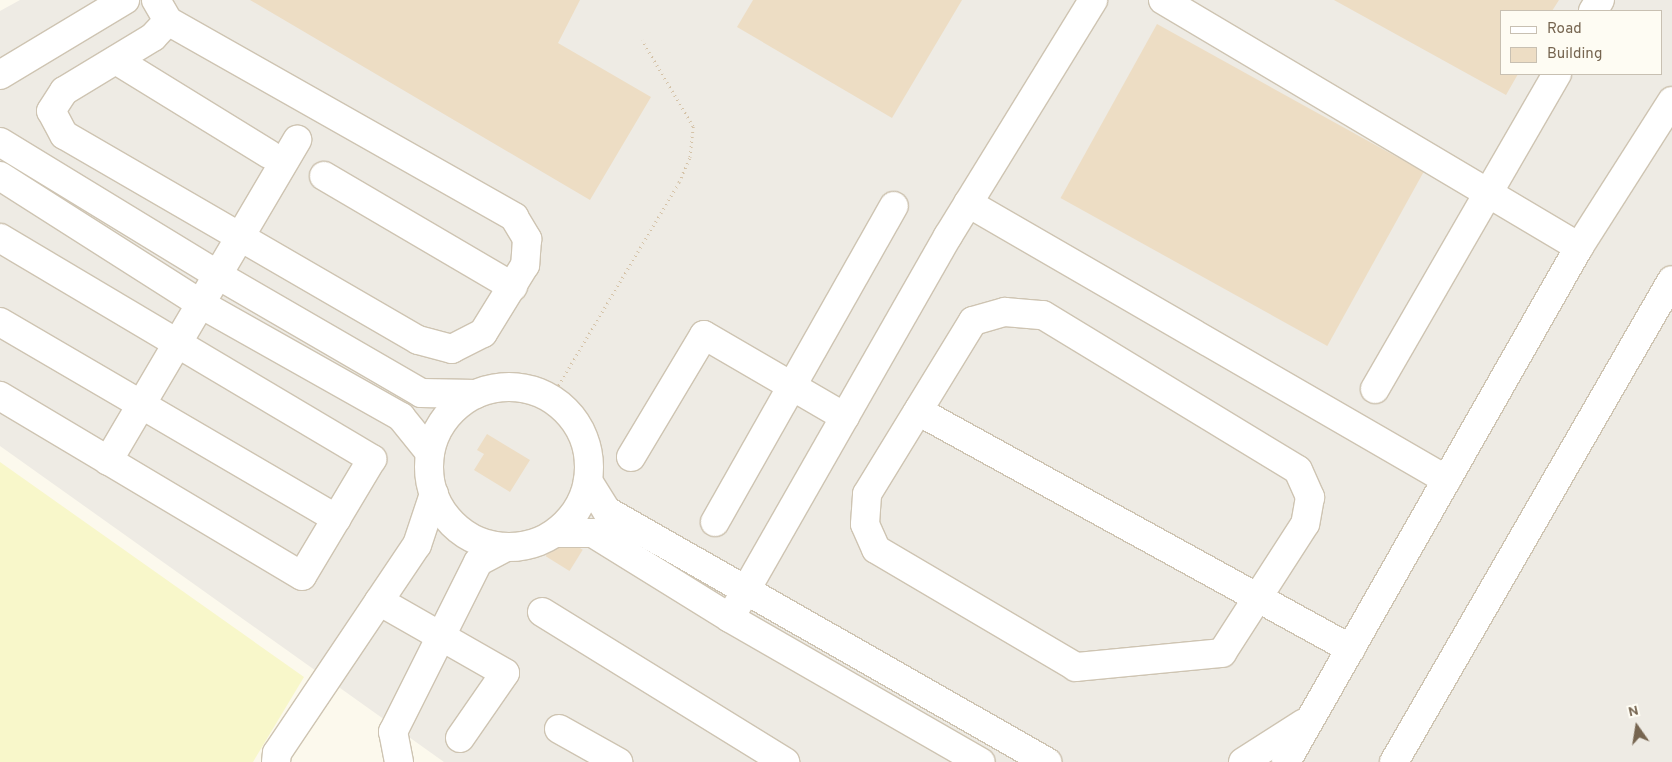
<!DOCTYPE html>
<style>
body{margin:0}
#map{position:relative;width:1672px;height:762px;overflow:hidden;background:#fcf9ed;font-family:Overpass,sans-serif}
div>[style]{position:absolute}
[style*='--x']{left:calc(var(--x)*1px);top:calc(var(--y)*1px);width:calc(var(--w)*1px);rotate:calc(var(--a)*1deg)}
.industrial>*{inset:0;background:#eeebe4}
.sand>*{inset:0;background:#f8f7ca}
.building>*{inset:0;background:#edddc4;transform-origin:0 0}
.path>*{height:3px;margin-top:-1.5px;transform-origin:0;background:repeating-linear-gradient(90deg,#d5c3a8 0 1px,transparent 0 5px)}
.roads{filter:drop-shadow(1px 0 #cec4b2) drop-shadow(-1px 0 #cec4b2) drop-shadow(0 1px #cec4b2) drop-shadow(0 -1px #cec4b2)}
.minor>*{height:28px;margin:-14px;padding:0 14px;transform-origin:14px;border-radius:14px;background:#fff}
.minor>.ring{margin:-14px;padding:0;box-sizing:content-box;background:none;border:28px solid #fff;border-radius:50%}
span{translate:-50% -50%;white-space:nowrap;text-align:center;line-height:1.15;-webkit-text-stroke:4px #fefcf3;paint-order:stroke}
.legend{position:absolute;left:1500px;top:10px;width:162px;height:65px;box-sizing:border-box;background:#fefcf3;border:1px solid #c8c0b2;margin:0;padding:6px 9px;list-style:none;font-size:15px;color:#766550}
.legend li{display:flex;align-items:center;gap:10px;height:25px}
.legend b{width:25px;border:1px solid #c8c0b2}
.north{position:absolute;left:1612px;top:702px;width:50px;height:50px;-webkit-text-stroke:4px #fefcf3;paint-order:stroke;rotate:347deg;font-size:14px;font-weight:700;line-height:20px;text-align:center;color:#766550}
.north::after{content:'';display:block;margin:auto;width:18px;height:22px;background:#766550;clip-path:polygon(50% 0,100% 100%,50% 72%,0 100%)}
</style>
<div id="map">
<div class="industrial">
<i style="clip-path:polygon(evenodd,20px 0,1672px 0,1672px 762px,444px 762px,0 446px,0 11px,20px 0,1501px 11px,1661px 11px,1661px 74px,1501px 74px,1501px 11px)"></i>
</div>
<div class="sand">
<i style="clip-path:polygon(0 462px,304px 677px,253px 762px,0 762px)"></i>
</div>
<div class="building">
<i style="clip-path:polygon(250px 0,580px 0,558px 43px,651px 97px,590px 200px)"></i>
<i style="clip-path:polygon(753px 0,962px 0,892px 118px,737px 27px)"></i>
<i style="clip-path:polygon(1334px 0,1559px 0,1552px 11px,1501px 11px,1501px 74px,1518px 74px,1506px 95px)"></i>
<i style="left:1157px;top:24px;width:305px;height:199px;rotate:29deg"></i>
<i style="clip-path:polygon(487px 434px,530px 460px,510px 492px,474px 470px,484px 454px,477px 450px)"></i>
<i style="left:559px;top:535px;width:28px;height:25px;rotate:32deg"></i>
</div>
<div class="path">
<i style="--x:551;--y:398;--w:251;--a:-59.3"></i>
<i style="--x:679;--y:182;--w:27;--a:-66"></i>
<i style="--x:690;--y:157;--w:31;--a:-84"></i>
<i style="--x:693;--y:126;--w:100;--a:-120.7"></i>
</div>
<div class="roads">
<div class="minor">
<i style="--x:156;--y:0;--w:24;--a:60"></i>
<i style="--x:168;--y:21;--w:398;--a:29.5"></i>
<i style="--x:514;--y:217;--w:26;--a:59"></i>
<i style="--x:527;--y:239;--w:26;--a:94"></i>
<i style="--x:525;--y:265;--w:80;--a:121.7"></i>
<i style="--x:483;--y:333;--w:35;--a:153"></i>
<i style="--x:452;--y:349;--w:35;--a:-165"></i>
<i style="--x:418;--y:340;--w:409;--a:-149.9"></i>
<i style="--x:64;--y:135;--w:27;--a:-118"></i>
<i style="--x:51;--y:111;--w:24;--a:-57"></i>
<i style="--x:64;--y:91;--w:104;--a:-31.2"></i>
<i style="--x:153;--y:37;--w:22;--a:-47"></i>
<i style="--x:1163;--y:0;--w:484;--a:30.7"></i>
<i style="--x:1593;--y:11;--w:13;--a:-58"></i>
<i style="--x:116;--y:60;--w:180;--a:31.6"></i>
<i style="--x:0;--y:75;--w:146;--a:-31"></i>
<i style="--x:0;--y:142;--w:253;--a:31.4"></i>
<i style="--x:216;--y:274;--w:237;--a:30.1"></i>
<i style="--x:421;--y:393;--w:55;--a:1"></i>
<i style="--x:0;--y:176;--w:236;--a:32.5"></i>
<i style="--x:199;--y:303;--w:232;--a:29.4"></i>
<i style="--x:401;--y:417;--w:46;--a:51.1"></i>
<i style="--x:324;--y:176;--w:219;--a:30.4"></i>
<i style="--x:968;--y:203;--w:553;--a:30.04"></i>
<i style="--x:0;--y:238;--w:433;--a:30.7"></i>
<i style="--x:372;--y:459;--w:136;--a:120.9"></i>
<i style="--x:302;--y:576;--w:352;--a:-149.2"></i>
<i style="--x:1005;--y:312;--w:38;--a:5"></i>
<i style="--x:1043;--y:315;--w:298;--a:31.3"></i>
<i style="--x:1298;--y:470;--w:30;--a:66"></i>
<i style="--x:1310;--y:497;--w:27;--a:100"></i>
<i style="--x:1305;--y:524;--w:153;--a:122.8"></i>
<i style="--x:1222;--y:653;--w:147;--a:174.5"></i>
<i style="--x:1076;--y:667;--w:232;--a:-149.5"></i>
<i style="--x:876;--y:549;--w:27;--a:-114"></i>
<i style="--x:865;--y:524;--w:30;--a:-86"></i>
<i style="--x:867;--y:494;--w:203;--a:-58.5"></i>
<i style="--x:973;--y:321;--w:33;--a:-16"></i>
<i style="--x:0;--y:322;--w:390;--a:30.3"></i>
<i class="ring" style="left:429px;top:387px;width:132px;height:132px"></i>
<i style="--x:1375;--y:389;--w:364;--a:-60"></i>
<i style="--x:918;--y:411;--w:494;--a:28.8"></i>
<i style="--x:631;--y:457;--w:142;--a:-59.1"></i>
<i style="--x:704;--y:335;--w:163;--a:30.2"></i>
<i style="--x:108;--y:461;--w:373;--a:-59.5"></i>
<i style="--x:588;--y:481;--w:36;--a:58"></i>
<i style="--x:607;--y:511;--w:507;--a:29.7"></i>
<i style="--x:715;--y:522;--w:363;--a:-60.5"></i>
<i style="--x:556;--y:533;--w:37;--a:0"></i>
<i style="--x:593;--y:533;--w:161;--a:31.8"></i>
<i style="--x:730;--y:618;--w:289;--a:29.9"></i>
<i style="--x:379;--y:601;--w:145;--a:29.7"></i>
<i style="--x:505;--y:673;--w:79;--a:124.7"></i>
<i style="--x:542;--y:612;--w:286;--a:31.7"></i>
<i style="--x:730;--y:618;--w:440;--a:-60.3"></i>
<i style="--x:948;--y:236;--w:277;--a:-58.4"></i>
<i style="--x:559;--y:729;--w:68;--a:29.2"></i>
<i style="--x:276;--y:762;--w:9;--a:-84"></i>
<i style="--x:277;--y:753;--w:251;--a:-56.1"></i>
<i style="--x:417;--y:545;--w:54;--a:-71.6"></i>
<i style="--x:399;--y:762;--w:31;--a:-101"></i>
<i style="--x:393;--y:732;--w:190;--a:-63.4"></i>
<i style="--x:478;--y:562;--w:30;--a:-28"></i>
<i style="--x:1243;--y:762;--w:72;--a:-32.6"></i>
<i style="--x:1286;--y:762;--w:593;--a:-60.36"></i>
<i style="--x:1579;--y:247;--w:173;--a:-57.5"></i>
<i style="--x:1394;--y:762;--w:556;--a:-60.03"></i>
</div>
</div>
<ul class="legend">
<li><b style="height:6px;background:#fff"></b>Road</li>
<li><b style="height:14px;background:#edddc4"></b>Building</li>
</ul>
<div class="north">N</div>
</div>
